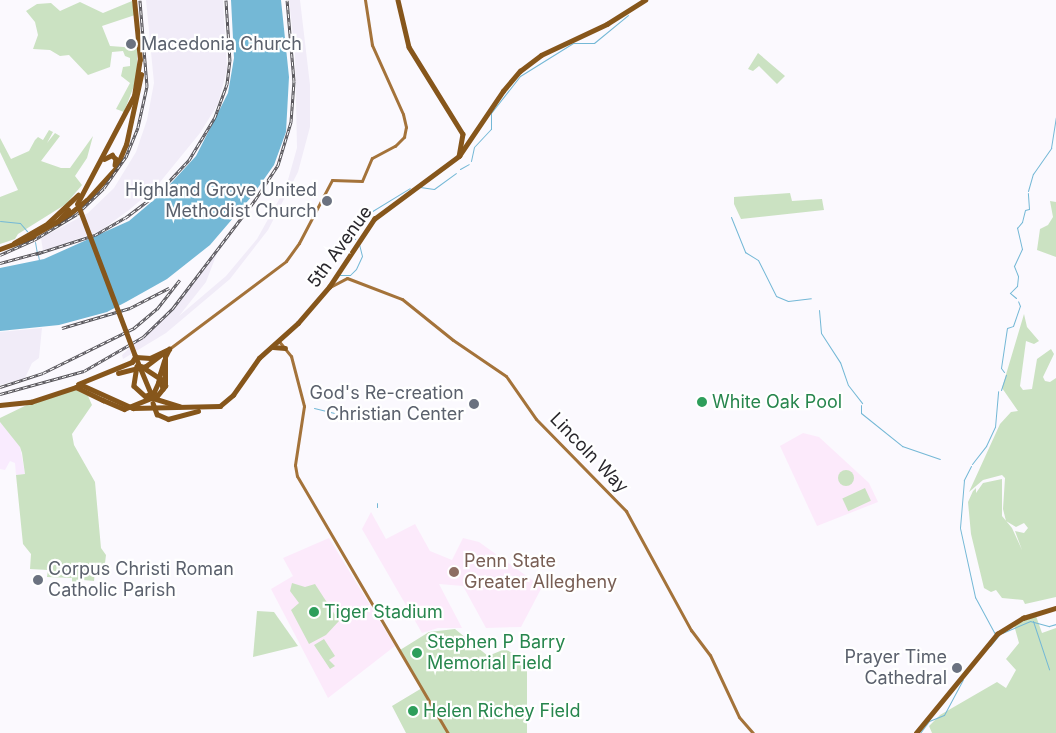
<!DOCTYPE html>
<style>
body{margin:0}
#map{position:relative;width:1056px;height:733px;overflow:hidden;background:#fbf9fe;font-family:Inter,sans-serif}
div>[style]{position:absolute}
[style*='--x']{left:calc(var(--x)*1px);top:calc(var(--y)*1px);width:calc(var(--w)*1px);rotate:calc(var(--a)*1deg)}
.built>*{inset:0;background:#f1ecf8}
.education>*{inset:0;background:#fceafb}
.medical>*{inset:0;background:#f9ebfe}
.green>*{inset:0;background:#cbe2c2;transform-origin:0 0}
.round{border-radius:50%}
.water>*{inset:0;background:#74b8d6}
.stream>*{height:1px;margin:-0.5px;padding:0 0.5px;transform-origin:0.5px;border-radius:0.5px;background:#74b8d6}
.secondary>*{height:3px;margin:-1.5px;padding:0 1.5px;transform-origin:1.5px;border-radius:1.5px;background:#a4733a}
.primary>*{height:4.5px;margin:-2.25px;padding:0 2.25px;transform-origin:2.25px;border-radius:2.25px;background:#86561b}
.rail>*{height:3px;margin-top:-1.5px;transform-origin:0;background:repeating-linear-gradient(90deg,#fff 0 4px,#545257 0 8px);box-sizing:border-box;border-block:1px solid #545257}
.primary-bridge>*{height:4.5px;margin:-2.25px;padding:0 2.25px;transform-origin:2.25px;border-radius:2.25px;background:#86561b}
.dots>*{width:14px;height:14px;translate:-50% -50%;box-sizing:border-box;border:2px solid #fff;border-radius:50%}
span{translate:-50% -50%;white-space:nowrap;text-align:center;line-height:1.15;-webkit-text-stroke:4.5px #fff;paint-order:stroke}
.worship-label{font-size:18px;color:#5b616d}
.left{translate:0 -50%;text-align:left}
.right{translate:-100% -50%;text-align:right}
.street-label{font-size:18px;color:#29272c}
.leisure-label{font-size:18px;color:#27864d}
.education-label{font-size:18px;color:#785e54}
</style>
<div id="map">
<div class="built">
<i style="clip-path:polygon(146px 0,223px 0,227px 69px,218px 104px,200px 133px,156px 187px,129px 210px,100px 231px,43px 251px,41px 238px,88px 213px,114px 188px,136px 152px,147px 120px,154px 83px)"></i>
<i style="clip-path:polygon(289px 0,300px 0,310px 85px,310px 127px,298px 172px,268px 230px,230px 279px,166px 333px,123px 359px,122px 355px,175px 305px,219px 248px,206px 282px,179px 316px,226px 276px,257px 239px,286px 187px,297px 148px,295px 53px)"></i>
<i style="clip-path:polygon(42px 328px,39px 358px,32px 363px,25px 378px,0 385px,0 332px)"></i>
</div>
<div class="education">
<i style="clip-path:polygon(803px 433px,819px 437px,869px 483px,878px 502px,817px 526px,780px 446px)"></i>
<i style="clip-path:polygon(371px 512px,386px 539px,415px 524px,430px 551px,452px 560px,463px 538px,479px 542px,542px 587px,521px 627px,486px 628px,463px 586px,439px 584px,462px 628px,438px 628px,422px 633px,362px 529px)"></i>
<i style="clip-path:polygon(329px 538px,395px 646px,328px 698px,271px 589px,293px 576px,283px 558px)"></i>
</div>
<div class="medical">
<i style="clip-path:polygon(0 422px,20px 446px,25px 474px,16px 475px,15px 463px,10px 461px,5px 470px,0 469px)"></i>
</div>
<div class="green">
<i style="clip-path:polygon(132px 1px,135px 15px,102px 26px,110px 46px,137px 48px,137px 78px,124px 112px,116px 109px,130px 83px,121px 76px,123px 67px,130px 66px,130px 58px,125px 56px,123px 51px,112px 52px,110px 67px,88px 75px,69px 55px,60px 56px,50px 50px,33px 49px,38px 35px,35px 22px,26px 11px,37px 4px,51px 3px,60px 11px,80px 2px,103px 13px)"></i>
<i style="clip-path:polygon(758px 53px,785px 76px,777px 84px,759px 66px,753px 71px,748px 69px)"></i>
<i style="clip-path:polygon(49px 130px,53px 132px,47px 143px,55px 133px,60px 136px,41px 161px,61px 168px,70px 168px,93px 136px,87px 158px,75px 176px,82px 185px,66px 204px,18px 234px,15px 239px,0 244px,0 197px,18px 190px,0 152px,0 138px,11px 159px,29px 151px,35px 140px,38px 137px,43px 140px)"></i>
<i style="clip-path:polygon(790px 193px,792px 201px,822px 199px,824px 210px,741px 219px,734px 204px,734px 197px)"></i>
<i style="clip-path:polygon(1050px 201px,1056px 202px,1056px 257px,1037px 250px,1040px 229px,1048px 225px,1053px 217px)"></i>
<i style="clip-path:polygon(1024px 314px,1027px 327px,1039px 341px,1034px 344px,1026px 341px,1020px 386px,1023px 390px,1032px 389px,1037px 359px,1051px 349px,1054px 354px,1043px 377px,1045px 381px,1050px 382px,1056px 378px,1056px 597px,1025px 604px,1023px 600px,1002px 598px,996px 590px,991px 592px,984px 588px,971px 534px,968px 502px,973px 491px,976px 488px,976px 493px,983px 483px,1002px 479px,1002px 516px,1012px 528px,1022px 550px,1015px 531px,1024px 533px,1028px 528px,1024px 523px,1016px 527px,1006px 521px,1003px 509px,1005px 478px,1002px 475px,983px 480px,969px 492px,1000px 424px,1011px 412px,1018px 411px,1002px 388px)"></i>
<i style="clip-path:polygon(72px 388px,88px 396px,92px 405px,72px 434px,74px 445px,95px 482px,101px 548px,106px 555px,104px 571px,95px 572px,94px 581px,83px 580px,78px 589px,72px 588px,72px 578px,47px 577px,48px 570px,30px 569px,31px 554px,23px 544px,16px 475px,25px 474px,22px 453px,20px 447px,0 422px,0 418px,33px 402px)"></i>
<i class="round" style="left:838px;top:470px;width:16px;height:16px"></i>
<i style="left:865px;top:488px;width:14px;height:25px;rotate:65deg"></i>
<i style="clip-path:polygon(292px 583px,305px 587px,315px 584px,339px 621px,326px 635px,309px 644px,291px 610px,299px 603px,290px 591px)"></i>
<i style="clip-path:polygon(257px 611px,274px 612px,298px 646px,253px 657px)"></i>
<i style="clip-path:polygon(1036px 616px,1042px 633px,1056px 628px,1056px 733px,932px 733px,929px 726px,940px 715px,997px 682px,1006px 688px,1016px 670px,1006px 659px,1019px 643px,1014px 625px)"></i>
<i style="clip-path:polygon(455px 629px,488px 656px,505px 649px,527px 661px,527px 733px,406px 733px,392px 706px,422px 688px,400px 650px,429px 632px)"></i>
<i style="clip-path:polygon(324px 639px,335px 656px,329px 660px,335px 666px,330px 669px,314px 645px)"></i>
</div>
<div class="water">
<i style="clip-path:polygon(231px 0,281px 0,289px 77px,286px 132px,274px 165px,252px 196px,210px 245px,167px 279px,126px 302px,107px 312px,59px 325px,0 331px,0 268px,44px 259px,129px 221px,162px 193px,196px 156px,228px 93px,234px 58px)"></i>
</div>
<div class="stream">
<i style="--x:1056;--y:84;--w:21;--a:-90"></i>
<i style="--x:1056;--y:109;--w:4;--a:90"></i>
<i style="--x:471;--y:161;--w:14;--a:-78"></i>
<i style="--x:474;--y:147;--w:25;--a:-47"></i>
<i style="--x:491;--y:129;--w:16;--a:-90"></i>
<i style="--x:491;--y:113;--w:47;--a:-51.9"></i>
<i style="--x:520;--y:76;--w:62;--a:-31.9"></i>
<i style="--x:573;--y:43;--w:21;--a:0"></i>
<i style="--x:594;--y:43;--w:44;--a:-39.5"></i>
<i style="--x:460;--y:169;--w:10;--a:-29"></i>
<i style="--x:420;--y:187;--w:14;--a:8"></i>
<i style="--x:434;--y:189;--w:27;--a:-36"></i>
<i style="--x:1028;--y:191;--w:18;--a:-74"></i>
<i style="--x:1033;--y:174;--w:32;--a:-55"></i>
<i style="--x:1051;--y:148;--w:31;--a:-81"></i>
<i style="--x:731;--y:217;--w:38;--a:68"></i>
<i style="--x:745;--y:252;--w:15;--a:32"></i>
<i style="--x:758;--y:260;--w:40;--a:63.4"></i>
<i style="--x:776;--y:296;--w:13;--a:23"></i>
<i style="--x:788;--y:301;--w:23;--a:-7"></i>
<i style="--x:0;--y:221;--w:20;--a:6"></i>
<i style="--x:20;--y:223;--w:11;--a:49"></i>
<i style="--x:355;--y:239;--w:18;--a:-87"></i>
<i style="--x:356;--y:221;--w:63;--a:-31.4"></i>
<i style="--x:35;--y:242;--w:11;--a:80"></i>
<i style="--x:38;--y:255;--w:5;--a:79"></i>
<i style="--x:340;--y:275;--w:10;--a:0"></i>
<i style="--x:350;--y:275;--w:8;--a:-45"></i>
<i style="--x:356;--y:269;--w:14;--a:-65"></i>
<i style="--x:362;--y:256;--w:12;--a:-104"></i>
<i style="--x:1016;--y:298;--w:8;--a:-140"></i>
<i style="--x:1010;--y:293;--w:10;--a:-45"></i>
<i style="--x:1017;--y:286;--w:10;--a:-84"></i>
<i style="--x:1018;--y:276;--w:11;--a:-112"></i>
<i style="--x:1014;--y:266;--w:19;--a:-65"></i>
<i style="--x:1022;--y:249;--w:22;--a:-103"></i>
<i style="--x:1017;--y:228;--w:8;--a:-50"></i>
<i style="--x:1022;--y:222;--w:12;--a:-76"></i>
<i style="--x:1025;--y:210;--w:4;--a:-14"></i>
<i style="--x:1029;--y:209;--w:16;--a:-94"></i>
<i style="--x:819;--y:310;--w:23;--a:85"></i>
<i style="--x:821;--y:333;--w:35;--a:57"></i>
<i style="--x:840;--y:362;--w:24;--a:71"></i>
<i style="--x:848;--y:385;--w:23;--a:52"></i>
<i style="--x:1004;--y:372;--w:5;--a:-127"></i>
<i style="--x:1001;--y:368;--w:40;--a:-81.5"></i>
<i style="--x:1007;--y:328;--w:6;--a:-18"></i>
<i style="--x:1013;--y:326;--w:21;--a:-71"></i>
<i style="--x:1020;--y:306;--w:5;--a:-112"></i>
<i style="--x:1001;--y:390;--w:16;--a:-72"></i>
<i style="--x:861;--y:405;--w:8;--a:90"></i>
<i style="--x:861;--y:413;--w:53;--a:38.8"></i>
<i style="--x:902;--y:446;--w:40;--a:18.9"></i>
<i style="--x:314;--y:408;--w:21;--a:14"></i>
<i style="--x:972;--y:464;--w:23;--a:-52"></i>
<i style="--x:986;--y:446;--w:21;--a:-65"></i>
<i style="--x:995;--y:427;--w:36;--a:-85"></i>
<i style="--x:971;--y:466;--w:16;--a:117"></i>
<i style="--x:964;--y:480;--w:48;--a:94.8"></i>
<i style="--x:960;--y:528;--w:71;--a:77.7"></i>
<i style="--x:975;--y:597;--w:42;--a:61.6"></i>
<i style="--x:377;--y:507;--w:4;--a:-90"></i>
<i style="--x:1033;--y:621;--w:51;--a:71.6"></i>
<i style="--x:1002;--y:633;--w:30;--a:-23"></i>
<i style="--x:1030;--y:621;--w:20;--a:15"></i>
<i style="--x:1049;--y:626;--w:7;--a:-16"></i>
<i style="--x:990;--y:646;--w:14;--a:-51"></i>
<i style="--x:920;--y:733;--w:15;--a:-53"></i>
<i style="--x:929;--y:721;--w:16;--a:-22"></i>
<i style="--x:944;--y:715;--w:40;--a:-62"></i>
</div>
<div class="secondary">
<i style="--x:330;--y:287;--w:19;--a:-28"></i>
<i style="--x:347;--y:278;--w:59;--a:20.9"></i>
<i style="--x:402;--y:299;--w:65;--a:38.8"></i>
<i style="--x:453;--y:340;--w:64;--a:34.2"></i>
<i style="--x:506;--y:376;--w:52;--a:55.1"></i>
<i style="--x:536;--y:419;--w:129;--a:45.6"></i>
<i style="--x:626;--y:511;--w:136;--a:61.4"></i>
<i style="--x:691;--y:630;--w:31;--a:53"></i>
<i style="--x:710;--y:655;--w:68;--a:64.9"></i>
<i style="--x:739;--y:717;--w:21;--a:49"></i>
<i style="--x:278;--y:340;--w:21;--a:51"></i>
<i style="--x:291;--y:356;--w:52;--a:75.4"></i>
<i style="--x:304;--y:406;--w:60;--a:98.7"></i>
<i style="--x:295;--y:465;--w:11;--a:80"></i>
<i style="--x:297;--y:476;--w:298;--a:59.6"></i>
<i style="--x:169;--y:349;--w:146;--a:-36.9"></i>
<i style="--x:286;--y:261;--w:22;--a:-54"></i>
<i style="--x:299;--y:243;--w:71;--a:-62.4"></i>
<i style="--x:332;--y:180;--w:30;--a:2"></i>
<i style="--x:362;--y:181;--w:25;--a:-67"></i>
<i style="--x:372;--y:158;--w:26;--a:-28"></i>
<i style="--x:395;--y:146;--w:13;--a:-45"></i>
<i style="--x:404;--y:137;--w:10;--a:-79"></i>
<i style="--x:406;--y:127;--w:13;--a:-103"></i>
<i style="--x:403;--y:114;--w:76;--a:-114.2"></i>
<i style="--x:372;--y:45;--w:46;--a:-98.8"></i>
</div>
<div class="primary">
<i style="--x:398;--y:0;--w:48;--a:76.8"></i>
<i style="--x:409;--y:47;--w:102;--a:58.2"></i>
<i style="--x:463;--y:134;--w:22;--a:100"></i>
<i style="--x:104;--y:159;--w:9;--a:-27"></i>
<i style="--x:112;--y:155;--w:6;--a:45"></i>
<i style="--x:116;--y:159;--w:6;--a:99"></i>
<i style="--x:77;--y:204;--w:122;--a:-62.2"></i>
<i style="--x:134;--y:96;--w:36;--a:-81"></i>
<i style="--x:140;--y:60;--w:60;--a:-95.7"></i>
<i style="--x:57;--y:224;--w:38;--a:-39"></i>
<i style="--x:87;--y:200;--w:43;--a:-47.8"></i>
<i style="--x:116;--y:168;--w:25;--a:-67"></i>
<i style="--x:126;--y:145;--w:72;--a:-77.9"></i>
<i style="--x:34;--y:232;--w:9;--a:-27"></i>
<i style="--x:14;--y:243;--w:39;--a:-30"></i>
<i style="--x:48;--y:223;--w:41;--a:-43"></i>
<i style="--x:0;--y:249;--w:35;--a:-20"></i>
<i style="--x:273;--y:347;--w:12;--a:5"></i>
<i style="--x:135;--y:355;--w:47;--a:67.3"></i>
<i style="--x:153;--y:398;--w:28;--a:17"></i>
<i style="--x:136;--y:357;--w:14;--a:4"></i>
<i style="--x:150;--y:358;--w:21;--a:-25"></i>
<i style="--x:137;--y:366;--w:20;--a:99"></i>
<i style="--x:134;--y:386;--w:15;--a:42"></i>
<i style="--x:141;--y:366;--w:24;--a:33"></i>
<i style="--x:161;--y:379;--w:10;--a:79"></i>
<i style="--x:146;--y:366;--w:25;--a:-37"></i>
<i style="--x:160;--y:374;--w:14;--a:-73"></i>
<i style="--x:78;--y:384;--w:58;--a:-22.2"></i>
<i style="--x:132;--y:362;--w:6;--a:-59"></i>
<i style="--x:76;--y:387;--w:30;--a:26"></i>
<i style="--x:154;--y:392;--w:10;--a:-66"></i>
<i style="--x:157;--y:396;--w:13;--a:-51"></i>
<i style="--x:165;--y:386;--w:29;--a:-90"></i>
<i style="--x:165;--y:357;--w:9;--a:-63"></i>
<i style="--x:0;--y:405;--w:31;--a:-6"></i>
<i style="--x:31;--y:402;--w:54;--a:-18.4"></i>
<i style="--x:82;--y:385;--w:56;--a:24.3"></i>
<i style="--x:133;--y:408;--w:87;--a:-1.3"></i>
<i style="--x:220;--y:406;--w:17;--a:-40"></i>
<i style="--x:233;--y:395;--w:45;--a:-54.9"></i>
<i style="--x:259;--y:358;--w:52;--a:-41.9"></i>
<i style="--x:298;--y:323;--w:48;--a:-49.3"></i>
<i style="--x:329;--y:287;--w:82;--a:-56.5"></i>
<i style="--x:374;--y:219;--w:106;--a:-36.5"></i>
<i style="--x:459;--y:156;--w:78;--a:-55.9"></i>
<i style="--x:503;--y:91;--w:26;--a:-50"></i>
<i style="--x:520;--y:71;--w:26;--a:-37"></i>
<i style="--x:541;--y:55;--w:73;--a:-25.2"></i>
<i style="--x:607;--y:24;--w:45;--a:-32.3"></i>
<i style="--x:157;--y:414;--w:12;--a:24"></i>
<i style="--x:168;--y:419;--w:31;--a:-15"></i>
<i style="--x:916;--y:733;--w:128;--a:-50.7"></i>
<i style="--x:997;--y:634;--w:31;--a:-32"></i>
<i style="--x:1023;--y:618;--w:34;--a:-17"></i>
</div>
<div class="rail">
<i style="--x:36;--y:254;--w:62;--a:-17.9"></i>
<i style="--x:95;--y:235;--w:34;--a:-30"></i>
<i style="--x:125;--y:218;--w:39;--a:-37"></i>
<i style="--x:156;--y:195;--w:48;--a:-46.7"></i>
<i style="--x:189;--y:160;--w:50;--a:-58.8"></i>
<i style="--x:215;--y:117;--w:35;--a:-70"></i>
<i style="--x:227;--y:84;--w:23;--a:-83"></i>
<i style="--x:230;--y:61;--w:61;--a:-93.8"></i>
<i style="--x:0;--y:255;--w:37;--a:-24"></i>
<i style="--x:34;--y:240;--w:50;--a:-31.2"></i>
<i style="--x:77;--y:214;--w:37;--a:-44"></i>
<i style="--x:104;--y:188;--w:38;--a:-55"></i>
<i style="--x:126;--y:157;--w:32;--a:-68"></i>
<i style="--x:138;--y:127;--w:42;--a:-77.6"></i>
<i style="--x:147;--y:86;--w:86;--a:-94.7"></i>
<i style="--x:0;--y:263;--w:42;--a:-15"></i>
<i style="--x:62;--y:328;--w:71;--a:-16.4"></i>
<i style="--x:130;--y:308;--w:44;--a:-27.1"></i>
<i style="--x:0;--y:387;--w:45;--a:-18"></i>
<i style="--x:43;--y:373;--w:102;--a:-26.3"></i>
<i style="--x:134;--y:328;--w:30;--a:-40"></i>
<i style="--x:157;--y:309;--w:37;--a:-52"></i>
<i style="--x:0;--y:394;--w:87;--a:-15.3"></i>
<i style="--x:84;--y:371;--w:68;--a:-30"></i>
<i style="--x:143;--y:337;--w:42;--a:-44"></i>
<i style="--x:173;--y:308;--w:136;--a:-52.8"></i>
<i style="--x:255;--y:200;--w:42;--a:-56.7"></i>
<i style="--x:278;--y:165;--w:45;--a:-73.2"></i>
<i style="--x:291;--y:122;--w:41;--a:-85.8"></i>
<i style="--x:294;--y:81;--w:81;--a:-94.9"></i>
</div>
<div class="primary-bridge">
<i style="--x:78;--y:204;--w:161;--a:69.3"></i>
<i style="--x:30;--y:237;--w:32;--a:-30"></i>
<i style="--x:58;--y:221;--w:15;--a:-48"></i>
<i style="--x:118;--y:373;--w:29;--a:-14"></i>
<i style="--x:158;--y:383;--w:9;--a:-77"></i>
<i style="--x:145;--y:396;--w:10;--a:-24"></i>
<i style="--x:103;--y:400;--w:23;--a:23"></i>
<i style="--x:124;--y:409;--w:35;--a:-22"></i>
<i style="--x:153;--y:403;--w:12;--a:70"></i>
</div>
<div class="dots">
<i style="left:131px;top:44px;background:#6b7280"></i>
<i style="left:327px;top:201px;background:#6b7280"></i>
<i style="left:702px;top:402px;background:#2e9e5b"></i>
<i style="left:474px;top:404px;background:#6b7280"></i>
<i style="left:454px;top:572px;background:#8d6e63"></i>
<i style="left:38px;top:580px;background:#6b7280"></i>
<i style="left:314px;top:612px;background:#2e9e5b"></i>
<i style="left:417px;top:653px;background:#2e9e5b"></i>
<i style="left:957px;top:668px;background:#6b7280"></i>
<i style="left:413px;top:711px;background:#2e9e5b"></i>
</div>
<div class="worship-label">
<span class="left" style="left:141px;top:44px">Macedonia Church</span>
<span class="right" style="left:317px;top:201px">Highland Grove United<br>Methodist Church</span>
<span class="right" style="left:464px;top:404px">God's Re-creation<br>Christian Center</span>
<span class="left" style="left:48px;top:580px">Corpus Christi Roman<br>Catholic Parish</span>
<span class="right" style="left:947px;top:668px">Prayer Time<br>Cathedral</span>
</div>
<div class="street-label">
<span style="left:340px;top:247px;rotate:-54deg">5th Avenue</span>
<span style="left:589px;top:453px;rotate:46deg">Lincoln Way</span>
</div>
<div class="leisure-label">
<span class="left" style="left:712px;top:402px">White Oak Pool</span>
<span class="left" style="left:324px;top:612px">Tiger Stadium</span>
<span class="left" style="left:427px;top:653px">Stephen P Barry<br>Memorial Field</span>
<span class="left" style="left:423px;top:711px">Helen Richey Field</span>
</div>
<div class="education-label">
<span class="left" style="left:464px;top:572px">Penn State<br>Greater Allegheny</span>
</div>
</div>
